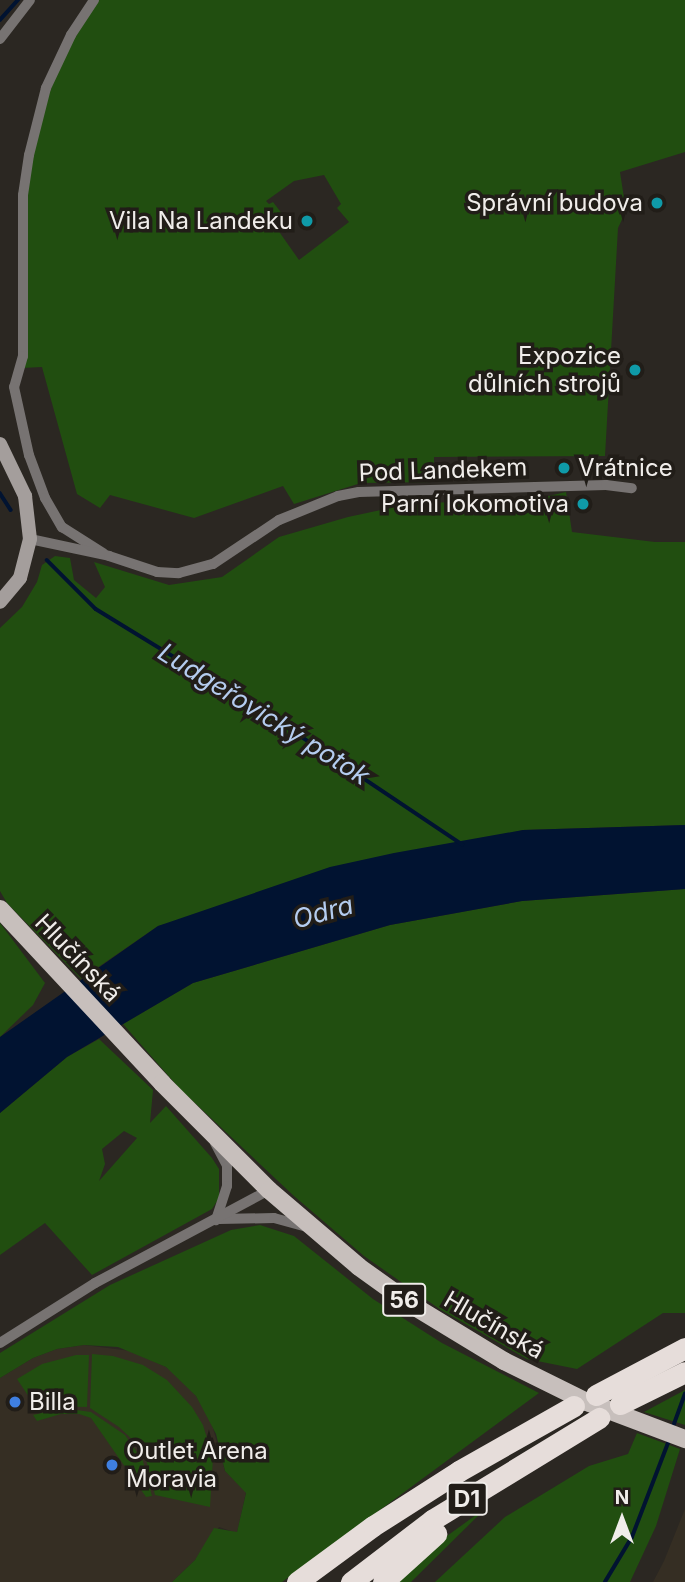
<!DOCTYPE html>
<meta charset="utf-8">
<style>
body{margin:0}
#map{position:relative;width:685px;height:1582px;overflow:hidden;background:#2b2722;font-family:Inter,sans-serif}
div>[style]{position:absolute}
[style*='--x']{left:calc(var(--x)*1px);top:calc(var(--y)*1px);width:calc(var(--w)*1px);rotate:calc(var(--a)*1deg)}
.built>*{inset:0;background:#352e23}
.green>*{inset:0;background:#214e10}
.water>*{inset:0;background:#011331}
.stream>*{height:3.5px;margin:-1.75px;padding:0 1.75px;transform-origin:1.75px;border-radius:1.75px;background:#011331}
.street>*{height:10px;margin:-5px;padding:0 5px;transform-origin:5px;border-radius:5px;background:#777372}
.secondary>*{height:14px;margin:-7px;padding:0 7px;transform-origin:7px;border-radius:7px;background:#a49e9c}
.primary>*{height:18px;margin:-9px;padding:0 9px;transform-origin:9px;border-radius:9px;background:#c7bfbc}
.highway>*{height:21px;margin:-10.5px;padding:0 10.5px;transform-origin:10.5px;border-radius:10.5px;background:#e6ddda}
.dots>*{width:19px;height:19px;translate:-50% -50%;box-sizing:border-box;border:4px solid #211d18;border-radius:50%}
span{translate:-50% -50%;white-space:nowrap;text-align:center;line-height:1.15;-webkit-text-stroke:7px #211d18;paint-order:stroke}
.shield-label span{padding:2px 5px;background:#211d18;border:2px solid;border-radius:5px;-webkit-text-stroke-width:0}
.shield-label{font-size:23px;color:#f0edea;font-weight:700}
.poi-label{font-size:24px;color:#f0edea}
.right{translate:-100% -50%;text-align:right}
.left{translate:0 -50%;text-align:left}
.street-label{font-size:24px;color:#f0edea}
.water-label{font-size:26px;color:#b4ccef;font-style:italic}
.north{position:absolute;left:587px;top:1484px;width:70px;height:70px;-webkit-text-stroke:5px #211d18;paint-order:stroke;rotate:0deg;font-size:19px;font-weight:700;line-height:28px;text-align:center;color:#f0edea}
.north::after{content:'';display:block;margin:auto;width:24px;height:32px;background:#f0edea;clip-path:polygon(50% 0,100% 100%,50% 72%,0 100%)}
</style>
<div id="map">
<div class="built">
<i style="clip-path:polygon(84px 1345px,131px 1351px,166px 1367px,180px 1378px,196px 1396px,211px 1421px,225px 1471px,246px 1492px,237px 1533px,219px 1527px,195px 1560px,172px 1582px,0 1582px,0 1378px,33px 1358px,57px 1349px)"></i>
<i style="clip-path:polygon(685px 1509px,685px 1582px,653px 1582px,664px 1561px)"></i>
</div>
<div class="green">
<i style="clip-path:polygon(evenodd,97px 0,685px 0,685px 152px,620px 172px,626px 211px,618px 228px,605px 456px,434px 457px,434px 482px,361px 483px,294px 504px,283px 486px,194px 518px,110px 495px,100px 508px,77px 494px,42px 367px,22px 368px,26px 194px,41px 115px,61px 62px,97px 0,324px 175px,341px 204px,337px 208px,349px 222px,299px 260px,273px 223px,283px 215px,273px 202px,269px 204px,266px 201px,294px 181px,324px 175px)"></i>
<i style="clip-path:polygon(566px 492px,572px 532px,655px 542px,685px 542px,685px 825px,523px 830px,158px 926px,81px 979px,7px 903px,0 891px,0 628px,22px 607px,37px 582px,42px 565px,55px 556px,70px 558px,74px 580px,96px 598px,105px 587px,94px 562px,169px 585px,222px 577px,279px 537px,348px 517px,409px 504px,540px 498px)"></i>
<i style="clip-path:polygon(685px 889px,685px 1313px,663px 1313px,577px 1369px,527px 1359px,441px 1310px,364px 1256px,294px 1196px,180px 1089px,123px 1024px,193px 983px,390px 925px,522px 901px)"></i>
<i style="clip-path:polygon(0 923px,45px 983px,33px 1005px,0 1037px)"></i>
<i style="clip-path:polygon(evenodd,99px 1039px,153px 1090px,150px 1123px,166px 1106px,212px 1158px,219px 1169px,219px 1198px,212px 1209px,92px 1275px,45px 1223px,0 1255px,0 1113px,67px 1057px,99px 1039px,124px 1131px,137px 1138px,99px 1181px,105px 1164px,102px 1149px,124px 1131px)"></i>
<i style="clip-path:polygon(260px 1225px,294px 1236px,373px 1299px,442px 1343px,539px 1393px,282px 1582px,172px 1582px,195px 1560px,214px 1528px,237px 1532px,246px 1493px,225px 1471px,216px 1434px,196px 1396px,166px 1367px,118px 1347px,84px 1345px,57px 1349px,33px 1358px,0 1378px,0 1353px,110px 1285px,231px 1230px)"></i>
<i style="clip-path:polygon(92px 1354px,113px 1356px,143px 1365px,167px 1380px,192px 1407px,203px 1425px,213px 1458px,210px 1507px,155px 1495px,146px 1459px,136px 1443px,119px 1427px,90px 1408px)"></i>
<i style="clip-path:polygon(76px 1355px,89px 1355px,87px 1407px,35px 1406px,17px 1379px,42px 1364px)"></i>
<i style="clip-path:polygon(685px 1390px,685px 1425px,644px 1412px)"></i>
<i style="clip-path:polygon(62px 1408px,91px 1412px,125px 1435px,143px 1461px,152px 1496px,146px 1497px,91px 1418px,79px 1414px,61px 1414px,37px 1421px,33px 1415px)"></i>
<i style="clip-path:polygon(637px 1433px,680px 1449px,656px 1526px,630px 1582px,435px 1582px,505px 1517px,589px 1466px,628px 1454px)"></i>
<i style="clip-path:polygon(487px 1507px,411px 1582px,393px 1582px,422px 1554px)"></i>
</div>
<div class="water">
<i style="clip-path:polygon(685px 825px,685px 889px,522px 901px,390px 925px,193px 983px,67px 1057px,0 1113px,0 1037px,158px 926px,330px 867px,394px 853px,523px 830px)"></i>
</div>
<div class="stream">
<i style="--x:0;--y:20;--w:27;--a:-48"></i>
<i style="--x:0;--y:493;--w:20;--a:57"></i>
<i style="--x:47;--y:560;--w:69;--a:45"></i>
<i style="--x:96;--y:609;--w:206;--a:31.5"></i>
<i style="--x:272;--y:717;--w:229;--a:33.8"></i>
<i style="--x:674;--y:1424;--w:32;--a:-70"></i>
<i style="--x:605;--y:1582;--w:52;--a:-59"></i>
<i style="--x:632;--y:1537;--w:101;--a:-69"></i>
</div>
<div class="street">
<i style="--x:94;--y:0;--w:42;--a:123.3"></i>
<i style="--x:71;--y:35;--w:59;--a:115.3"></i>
<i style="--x:46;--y:88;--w:69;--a:104.2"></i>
<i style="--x:29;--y:155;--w:40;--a:98.5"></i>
<i style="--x:23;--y:195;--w:161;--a:90"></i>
<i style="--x:23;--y:356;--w:32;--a:106"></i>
<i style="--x:14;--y:387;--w:70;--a:77.6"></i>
<i style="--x:29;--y:455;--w:46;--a:69.6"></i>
<i style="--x:45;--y:498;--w:34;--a:60"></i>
<i style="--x:62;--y:527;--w:49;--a:32.4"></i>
<i style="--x:0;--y:39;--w:49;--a:-52.4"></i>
<i style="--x:30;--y:539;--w:81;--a:12.1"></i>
<i style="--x:109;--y:556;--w:51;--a:18.4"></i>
<i style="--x:157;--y:572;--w:22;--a:3"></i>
<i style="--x:179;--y:573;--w:35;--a:-15"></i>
<i style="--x:213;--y:564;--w:79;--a:-33.7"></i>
<i style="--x:279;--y:520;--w:64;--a:-22.1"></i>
<i style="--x:338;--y:496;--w:21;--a:-11"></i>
<i style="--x:359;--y:492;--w:247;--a:-1.6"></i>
<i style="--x:606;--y:485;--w:26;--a:7"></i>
<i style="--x:215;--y:1143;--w:26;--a:62"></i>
<i style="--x:227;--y:1166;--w:20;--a:90"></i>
<i style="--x:227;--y:1186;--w:36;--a:108"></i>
<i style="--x:219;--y:1219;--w:55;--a:-1"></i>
<i style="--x:274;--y:1218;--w:34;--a:15"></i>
<i style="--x:0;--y:1343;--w:112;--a:-32.3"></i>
<i style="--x:95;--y:1283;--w:197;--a:-28.1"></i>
</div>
<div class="secondary">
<i style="--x:0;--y:444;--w:58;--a:64.3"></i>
<i style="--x:25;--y:496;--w:43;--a:83.4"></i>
<i style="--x:30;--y:539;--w:40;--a:104.4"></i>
<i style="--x:20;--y:578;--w:31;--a:130"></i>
</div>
<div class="primary">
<i style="--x:0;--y:909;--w:238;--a:47"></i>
<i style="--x:162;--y:1083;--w:151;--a:45"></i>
<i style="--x:269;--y:1190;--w:118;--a:40.5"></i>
<i style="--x:359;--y:1267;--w:65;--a:35.6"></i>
<i style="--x:412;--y:1305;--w:108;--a:31.3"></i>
<i style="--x:504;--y:1361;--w:93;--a:26.3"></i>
<i style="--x:587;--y:1402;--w:105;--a:20.7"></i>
</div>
<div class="highway">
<i style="--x:596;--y:1395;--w:101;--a:-27.8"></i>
<i style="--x:620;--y:1404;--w:72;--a:-26.2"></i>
<i style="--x:297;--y:1582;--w:94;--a:-36.4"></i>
<i style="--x:373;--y:1526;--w:102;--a:-32.6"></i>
<i style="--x:459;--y:1471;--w:132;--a:-29.5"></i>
<i style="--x:351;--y:1582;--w:102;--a:-37.4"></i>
<i style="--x:432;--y:1520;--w:196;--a:-31.4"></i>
<i style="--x:383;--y:1582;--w:72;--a:-42.2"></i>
</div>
<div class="dots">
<i style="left:657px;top:203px;background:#0f9aa8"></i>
<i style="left:307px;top:221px;background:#0f9aa8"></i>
<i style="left:635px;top:370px;background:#0f9aa8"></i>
<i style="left:564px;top:468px;background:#0f9aa8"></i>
<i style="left:583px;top:504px;background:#0f9aa8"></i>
<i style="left:15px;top:1402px;background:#3f7fe0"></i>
<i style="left:112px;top:1465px;background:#3f7fe0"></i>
</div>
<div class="shield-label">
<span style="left:404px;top:1300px">56</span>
<span style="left:467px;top:1499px">D1</span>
</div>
<div class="poi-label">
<span class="right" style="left:643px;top:203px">Správní budova</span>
<span class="right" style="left:293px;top:221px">Vila Na Landeku</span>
<span class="right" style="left:621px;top:370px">Expozice<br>důlních strojů</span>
<span class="left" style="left:578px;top:468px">Vrátnice</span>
<span class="right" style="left:569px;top:504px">Parní lokomotiva</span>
<span class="left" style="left:29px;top:1402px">Billa</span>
<span class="left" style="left:126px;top:1465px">Outlet Arena<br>Moravia</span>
</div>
<div class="street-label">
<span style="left:443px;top:470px;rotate:-2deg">Pod Landekem</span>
<span style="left:78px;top:958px;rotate:46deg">Hlučínská</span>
<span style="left:494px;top:1325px;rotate:30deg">Hlučínská</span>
</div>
<div class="water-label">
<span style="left:264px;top:714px;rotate:32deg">Ludgeřovický potok</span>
<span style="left:323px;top:912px;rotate:-15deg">Odra</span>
</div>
<div class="north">N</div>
</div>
